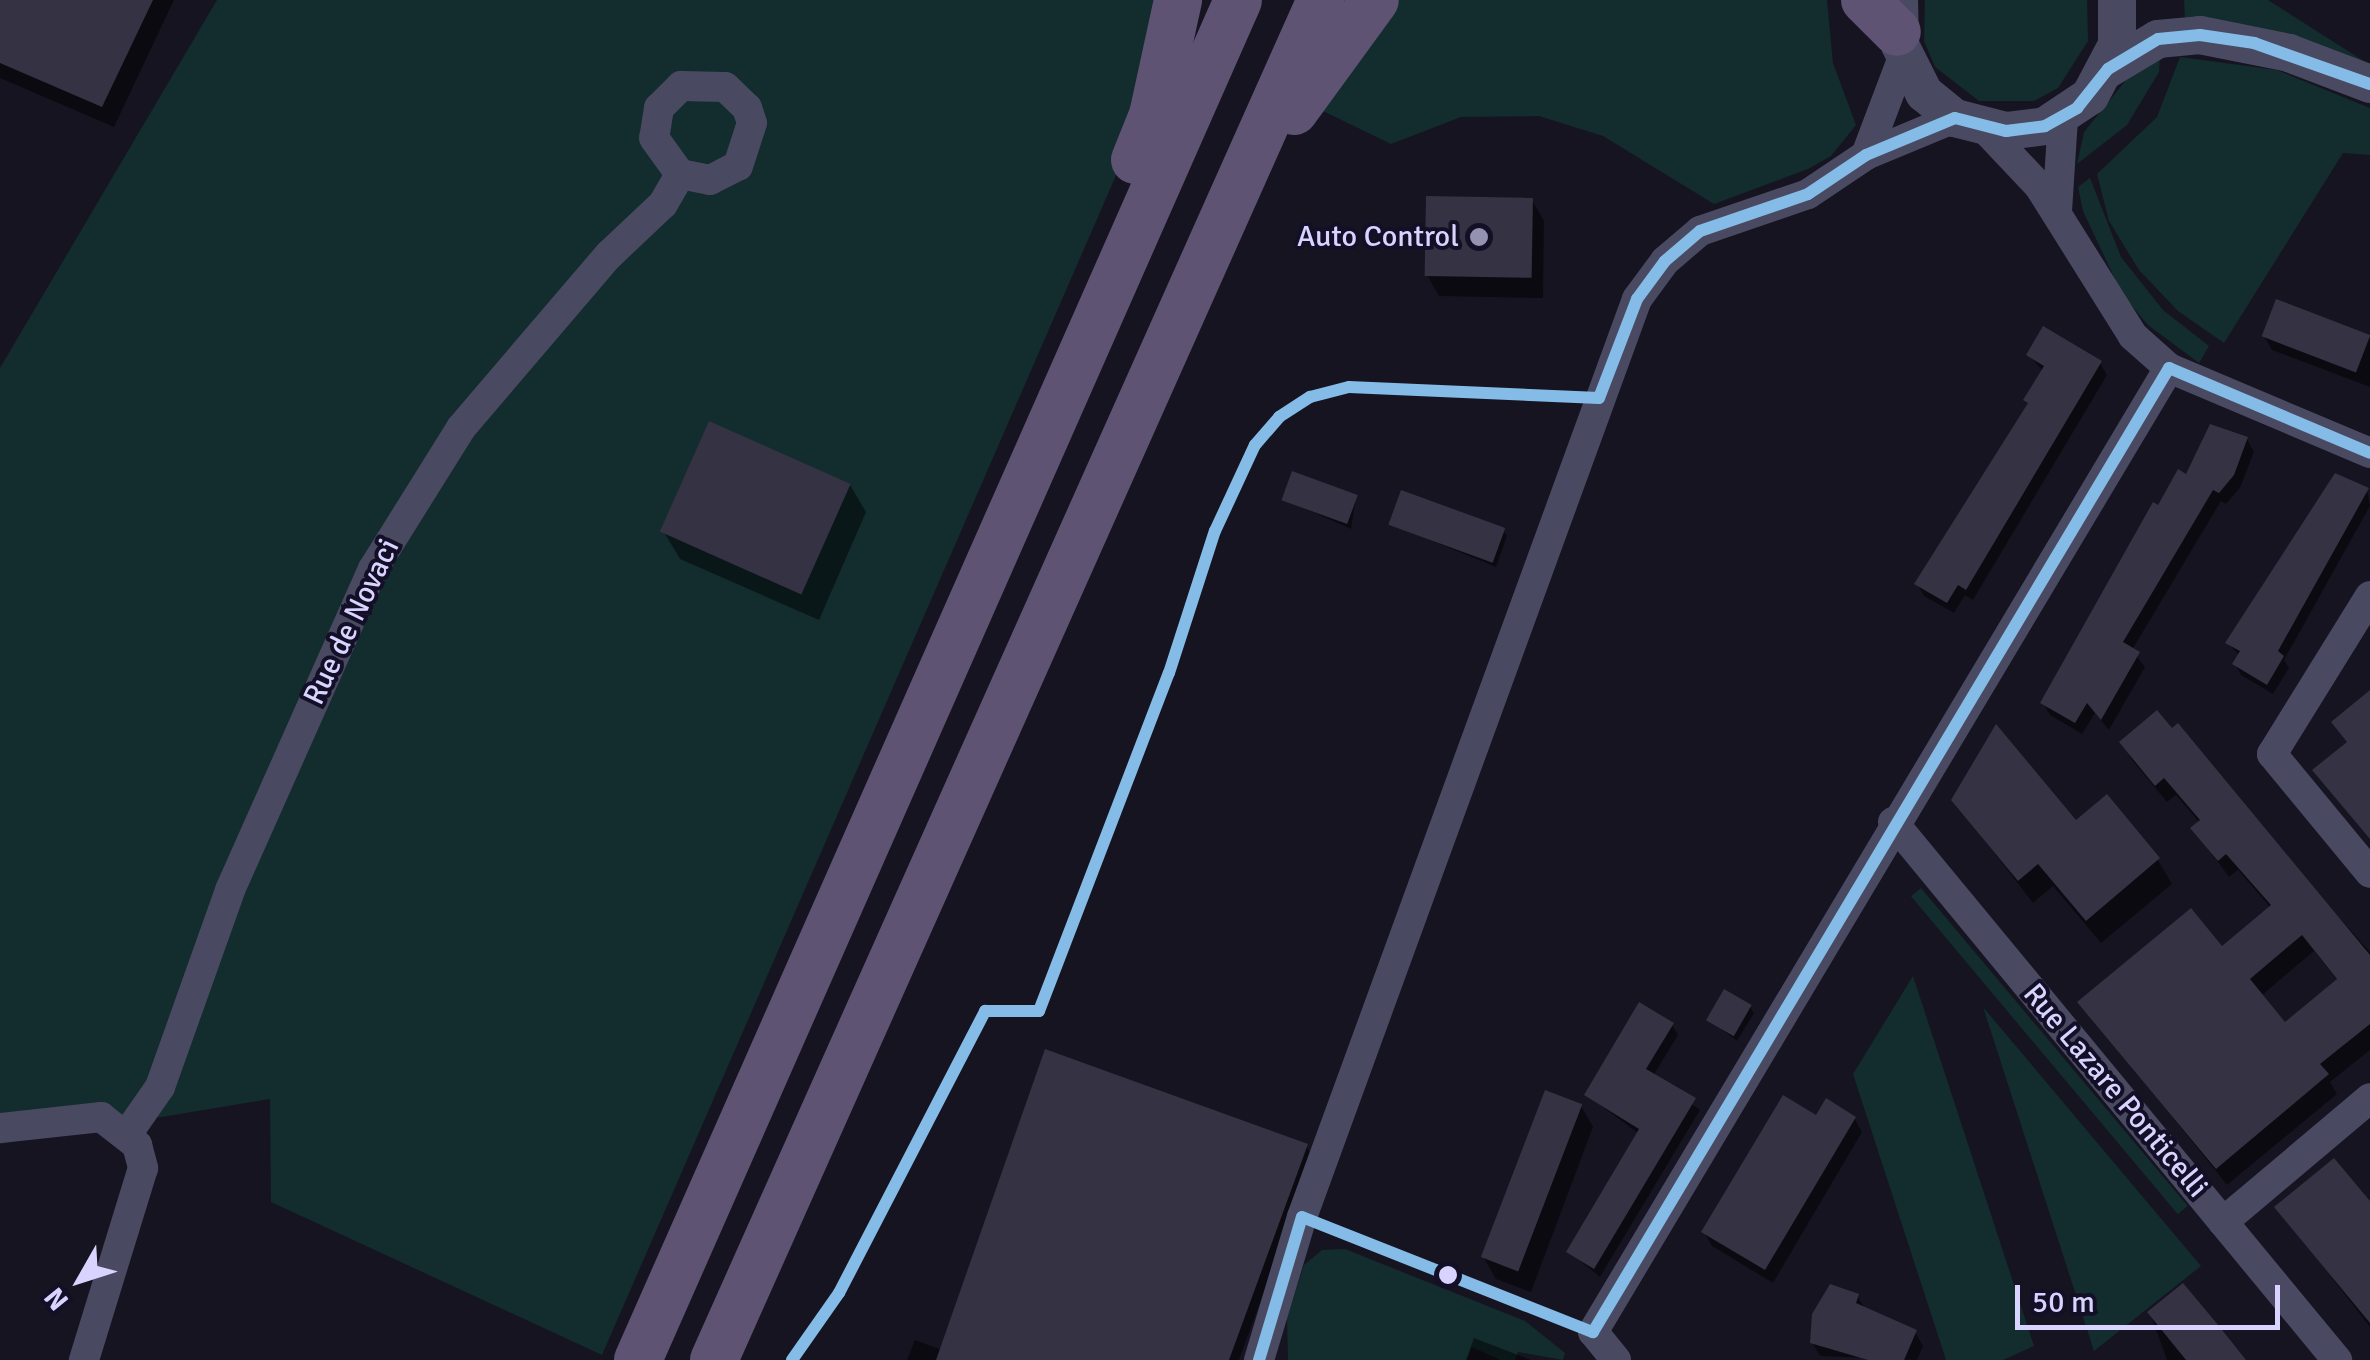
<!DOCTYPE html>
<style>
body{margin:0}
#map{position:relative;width:2370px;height:1360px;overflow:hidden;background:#161421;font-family:Signika,sans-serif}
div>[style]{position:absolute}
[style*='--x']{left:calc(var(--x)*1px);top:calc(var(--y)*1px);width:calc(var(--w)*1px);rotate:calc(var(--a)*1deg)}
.green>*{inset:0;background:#132c2d;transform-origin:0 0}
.shadow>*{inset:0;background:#0007}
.building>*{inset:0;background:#343243;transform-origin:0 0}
.minor>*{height:30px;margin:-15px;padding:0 15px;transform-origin:15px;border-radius:15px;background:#4a4962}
.tertiary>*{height:38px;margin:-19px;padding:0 19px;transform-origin:19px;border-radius:19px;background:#4a4962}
.primary>*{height:48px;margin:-24px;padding:0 24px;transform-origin:24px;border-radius:24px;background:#5e5373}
.bus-1>*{height:12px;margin:-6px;padding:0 6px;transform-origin:6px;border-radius:6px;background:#85bce7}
.dots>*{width:28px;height:28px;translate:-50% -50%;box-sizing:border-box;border:5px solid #130f26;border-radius:50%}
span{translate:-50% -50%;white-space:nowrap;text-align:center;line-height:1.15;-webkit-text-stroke:8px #130f26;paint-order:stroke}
.poi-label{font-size:30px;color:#d9d4ff}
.right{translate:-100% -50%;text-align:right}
.street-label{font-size:30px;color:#d9d4ff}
.north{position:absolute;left:30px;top:1230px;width:100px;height:100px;-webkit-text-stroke:8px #130f26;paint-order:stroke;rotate:231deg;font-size:28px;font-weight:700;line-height:40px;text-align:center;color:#d9d4ff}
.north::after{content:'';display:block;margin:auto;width:35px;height:45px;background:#d9d4ff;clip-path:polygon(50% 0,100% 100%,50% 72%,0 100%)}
.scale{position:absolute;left:2015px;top:1285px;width:265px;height:45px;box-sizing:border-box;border:5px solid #d9d4ff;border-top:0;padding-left:12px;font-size:30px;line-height:35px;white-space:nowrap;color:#d9d4ff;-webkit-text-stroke:8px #130f26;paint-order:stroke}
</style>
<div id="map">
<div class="green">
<i style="clip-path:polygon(217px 0,1163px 0,1138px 125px,602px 1355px,271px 1202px,270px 1099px,0 1144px,0 368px)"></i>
<i style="clip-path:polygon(1398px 0,1827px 0,1833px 63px,1856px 125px,1831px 156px,1808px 169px,1714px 204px,1603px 136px,1539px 116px,1461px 117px,1391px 144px,1323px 111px)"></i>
<i style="clip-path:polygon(1925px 0,2087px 0,2088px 41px,2058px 88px,2034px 101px,1979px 101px,1935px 67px,1924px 41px)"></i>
<i style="clip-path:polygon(2184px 0,2268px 0,2370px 65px,2185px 20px)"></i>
<i style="clip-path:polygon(2160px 54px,2159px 72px,2127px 125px,2077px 164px,2084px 132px,2139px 64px)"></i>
<i style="clip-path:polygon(2180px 57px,2277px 70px,2370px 108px,2370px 155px,2343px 153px,2224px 343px,2178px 311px,2139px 270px,2109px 221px,2097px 174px,2157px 117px)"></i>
<i style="clip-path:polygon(2090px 178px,2121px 257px,2163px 310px,2209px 346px,2199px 363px,2148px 325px,2122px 294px,2083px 211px,2078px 187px)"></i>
<i style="left:1921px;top:888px;width:415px;height:13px;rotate:50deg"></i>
<i style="clip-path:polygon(1913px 976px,2034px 1346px,2003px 1360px,1946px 1360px,1853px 1074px)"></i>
<i style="clip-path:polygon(1983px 1007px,2201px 1266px,2094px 1351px)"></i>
<i style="clip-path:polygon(1345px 1249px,1525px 1321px,1565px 1353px,1563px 1360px,1518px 1352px,1515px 1360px,1500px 1360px,1472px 1347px,1467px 1360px,1288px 1360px,1287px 1317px,1304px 1265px,1322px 1250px)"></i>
</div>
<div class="shadow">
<i style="clip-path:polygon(0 0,174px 0,114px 127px,0 78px)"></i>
<i style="clip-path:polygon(1532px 200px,1544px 221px,1543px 298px,1439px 296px,1427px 275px)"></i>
<i style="clip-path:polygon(2264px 336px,2370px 338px,2370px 387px,2272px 350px)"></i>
<i style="clip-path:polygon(2029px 355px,2100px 363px,2107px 375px,1973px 600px,1965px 595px,1954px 613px,1924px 596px,1917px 584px,2029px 406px,2026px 400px,2043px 371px)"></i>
<i style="clip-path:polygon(2247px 439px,2254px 452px,2240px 488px,2226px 504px,2221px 501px,2132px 650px,2145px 667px,2109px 730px,2095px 713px,2082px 734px,2050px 715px,2043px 703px,2159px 508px,2187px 478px)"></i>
<i style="clip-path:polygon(850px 485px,866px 512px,819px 620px,680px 559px,664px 532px)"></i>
<i style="clip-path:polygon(2367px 490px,2370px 506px,2284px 660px,2289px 668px,2273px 694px,2241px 675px,2235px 664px,2240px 656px,2228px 643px)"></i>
<i style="clip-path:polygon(1356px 497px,1351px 529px,1284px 499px)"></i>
<i style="clip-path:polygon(1391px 524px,1503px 530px,1507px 536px,1496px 567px)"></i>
<i style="clip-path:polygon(evenodd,2156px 714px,2370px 952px,2370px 1050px,2330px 1082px,2337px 1094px,2227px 1185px,2081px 1003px,2222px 950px,2271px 908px,2238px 870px,2229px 877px,2193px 828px,2200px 823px,2176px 795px,2167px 802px,2132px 760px,2122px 742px,2156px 714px,2314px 951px,2338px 981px,2285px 1026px,2261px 996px,2314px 951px)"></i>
<i style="clip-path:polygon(1954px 801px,2076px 823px,2158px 860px,2172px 884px,2101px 943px,2053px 886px,2033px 903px)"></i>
<i style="clip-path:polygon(1750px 1007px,1754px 1013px,1737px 1041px,1709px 1020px)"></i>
<i style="clip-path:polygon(1672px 1025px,1678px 1035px,1653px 1076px,1700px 1110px,1600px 1277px,1569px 1252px,1639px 1134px,1587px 1095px)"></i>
<i style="clip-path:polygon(1581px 1106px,1593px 1127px,1531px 1292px,1496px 1279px,1484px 1258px)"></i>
<i style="clip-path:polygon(1817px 1118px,1854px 1118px,1862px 1132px,1773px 1283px,1712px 1246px,1704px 1232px)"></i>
<i style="clip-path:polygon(1306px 1146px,1313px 1157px,1239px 1360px,907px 1360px,915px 1340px,942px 1350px)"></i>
<i style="clip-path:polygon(2370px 1205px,2370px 1327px,2278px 1208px)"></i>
<i style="clip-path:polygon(1857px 1296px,1866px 1310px,1915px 1332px,1923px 1346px,1917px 1360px,1820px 1356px,1812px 1342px)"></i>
<i style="clip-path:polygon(2150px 1313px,2244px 1360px,2167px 1360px)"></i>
<i style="clip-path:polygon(1474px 1338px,1531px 1360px,1466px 1360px)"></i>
</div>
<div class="building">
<i style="clip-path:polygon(0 0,153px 0,102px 107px,0 63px)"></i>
<i style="left:1426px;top:196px;width:107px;height:80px;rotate:1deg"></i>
<i style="left:2276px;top:299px;width:101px;height:40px;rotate:21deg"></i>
<i style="clip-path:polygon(2043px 326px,2102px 361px,1966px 590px,1958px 585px,1947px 603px,1914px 584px,2028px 403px,2023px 400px,2044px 366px,2026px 355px)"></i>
<i style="left:709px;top:421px;width:155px;height:121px;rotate:24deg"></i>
<i style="clip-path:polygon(2210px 424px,2248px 437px,2234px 475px,2219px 493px,2213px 490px,2123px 642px,2140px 652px,2101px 720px,2087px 703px,2075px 723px,2040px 703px,2153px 502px,2158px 505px,2178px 469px,2186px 474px)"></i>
<i style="left:1292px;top:471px;width:70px;height:31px;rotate:20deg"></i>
<i style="clip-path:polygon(2335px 473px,2369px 488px,2278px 651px,2284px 656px,2267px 685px,2232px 664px,2240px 651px,2225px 643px)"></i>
<i style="left:1401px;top:490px;width:111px;height:37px;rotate:20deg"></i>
<i style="clip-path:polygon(2370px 690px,2370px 839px,2312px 770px,2347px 742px,2331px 722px)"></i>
<i style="clip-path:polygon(evenodd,2157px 710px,2172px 728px,2178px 723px,2370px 955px,2370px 1024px,2320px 1064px,2329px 1074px,2216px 1169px,2077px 1002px,2191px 908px,2222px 946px,2271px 905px,2226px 854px,2218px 861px,2190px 828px,2200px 820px,2164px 778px,2155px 786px,2119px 742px,2157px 710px,2302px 935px,2337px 979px,2285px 1022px,2250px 979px,2302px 935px)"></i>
<i style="clip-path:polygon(1996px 724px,2076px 820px,2107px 794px,2160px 858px,2086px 921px,2038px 864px,2018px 881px,1951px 800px)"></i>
<i style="left:1724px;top:989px;width:32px;height:36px;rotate:30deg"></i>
<i style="clip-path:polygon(1639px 1002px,1674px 1023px,1646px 1069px,1696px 1098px,1594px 1269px,1566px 1252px,1639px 1129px,1584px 1095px)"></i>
<i style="clip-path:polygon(1045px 1049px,1308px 1144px,1229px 1360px,936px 1360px)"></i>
<i style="left:1545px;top:1090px;width:40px;height:179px;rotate:21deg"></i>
<i style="clip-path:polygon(1783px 1095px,1816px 1115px,1826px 1098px,1856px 1117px,1765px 1270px,1701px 1232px)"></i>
<i style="clip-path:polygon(2334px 1158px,2370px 1201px,2370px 1323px,2274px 1207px)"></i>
<i style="clip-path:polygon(2183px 1283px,2219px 1326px,2246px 1360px,2186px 1360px,2147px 1312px)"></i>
<i style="clip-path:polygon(1830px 1284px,1859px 1294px,1856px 1303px,1917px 1330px,1904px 1360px,1868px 1360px,1810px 1343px,1812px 1314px)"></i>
</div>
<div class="minor">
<i style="--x:1986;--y:130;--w:77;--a:46.6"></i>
<i style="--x:2039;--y:186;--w:177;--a:57.9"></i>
<i style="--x:2133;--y:336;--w:48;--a:41.6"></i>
<i style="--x:2169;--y:368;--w:218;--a:22.9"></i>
<i style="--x:1866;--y:155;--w:105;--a:-69.3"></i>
<i style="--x:2057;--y:211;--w:94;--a:-86.3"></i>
<i style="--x:2370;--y:596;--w:186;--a:121.8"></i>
<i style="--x:2272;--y:754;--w:154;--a:50.5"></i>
<i style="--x:1893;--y:822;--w:698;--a:50.47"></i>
<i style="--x:0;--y:1128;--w:102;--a:-6.2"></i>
<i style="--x:101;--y:1117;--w:46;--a:37.9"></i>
<i style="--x:137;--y:1145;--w:24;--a:75"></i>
<i style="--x:143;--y:1168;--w:201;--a:107.1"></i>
<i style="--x:128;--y:1133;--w:56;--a:-55.2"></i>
<i style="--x:160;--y:1087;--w:209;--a:-70.4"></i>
<i style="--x:230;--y:890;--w:351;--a:-66"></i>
<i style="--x:373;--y:569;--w:166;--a:-58"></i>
<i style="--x:461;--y:428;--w:228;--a:-49.5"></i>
<i style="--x:609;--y:255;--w:74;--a:-43.4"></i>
<i style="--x:663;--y:204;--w:34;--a:-60"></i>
<i style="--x:680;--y:174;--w:31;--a:11"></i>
<i style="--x:710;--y:180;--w:31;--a:-27"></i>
<i style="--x:738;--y:166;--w:45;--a:-72"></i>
<i style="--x:752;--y:123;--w:16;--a:-108"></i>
<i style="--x:747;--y:108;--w:30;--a:-136"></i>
<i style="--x:725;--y:87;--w:44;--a:-178.7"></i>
<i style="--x:681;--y:86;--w:31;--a:135"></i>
<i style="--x:659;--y:108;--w:30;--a:99"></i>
<i style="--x:654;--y:138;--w:44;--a:54.2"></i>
<i style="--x:2223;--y:1222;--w:192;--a:-40.1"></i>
<i style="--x:1259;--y:1360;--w:149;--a:-73.3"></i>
<i style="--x:1302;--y:1217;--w:977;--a:-69.95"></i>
<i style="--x:1637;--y:299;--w:47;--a:-53.6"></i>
<i style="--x:1665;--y:261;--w:46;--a:-40.6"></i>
<i style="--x:1700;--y:231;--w:114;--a:-18.9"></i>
<i style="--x:1808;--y:194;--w:70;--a:-33.9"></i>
<i style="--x:1866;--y:155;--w:96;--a:-22.6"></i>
<i style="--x:1616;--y:1360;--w:36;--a:-129"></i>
<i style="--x:1593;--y:1332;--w:1123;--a:-59.14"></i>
</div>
<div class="tertiary">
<i style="--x:1899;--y:0;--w:45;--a:88.7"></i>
<i style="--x:1900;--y:45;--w:54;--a:63.4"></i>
<i style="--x:1924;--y:93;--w:40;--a:39"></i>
<i style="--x:1955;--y:118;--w:53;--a:14.3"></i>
<i style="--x:2006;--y:131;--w:39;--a:-7"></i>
<i style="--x:2045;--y:126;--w:54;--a:-33.7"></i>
<i style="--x:2090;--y:96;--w:58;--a:-62.1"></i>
<i style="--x:2117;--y:45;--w:45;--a:-90"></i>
<i style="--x:2108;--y:69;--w:58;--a:-31"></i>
<i style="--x:2158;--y:39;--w:42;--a:-5.4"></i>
<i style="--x:2200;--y:35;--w:91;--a:11.4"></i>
<i style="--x:2289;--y:53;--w:87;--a:20.9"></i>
</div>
<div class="primary">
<i style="--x:1865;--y:0;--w:45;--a:45"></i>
<i style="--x:1294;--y:111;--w:137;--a:-53.9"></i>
<i style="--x:1135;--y:160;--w:48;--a:-68.2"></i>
<i style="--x:1153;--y:115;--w:118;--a:-77.7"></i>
<i style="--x:638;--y:1360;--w:1486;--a:-66.19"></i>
<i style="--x:714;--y:1360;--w:1489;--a:-65.95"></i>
</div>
<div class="bus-1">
<i style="--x:792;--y:1360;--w:82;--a:-55"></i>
<i style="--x:839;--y:1293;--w:318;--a:-62.6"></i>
<i style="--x:985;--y:1011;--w:54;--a:0"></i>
<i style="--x:1039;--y:1011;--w:362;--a:-69"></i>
<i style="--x:1169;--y:673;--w:149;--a:-72.1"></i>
<i style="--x:1215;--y:531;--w:95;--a:-65.1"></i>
<i style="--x:1255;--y:445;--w:37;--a:-49"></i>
<i style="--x:1279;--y:417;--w:37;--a:-33"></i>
<i style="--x:1310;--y:397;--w:40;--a:-14.4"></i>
<i style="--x:1349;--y:387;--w:250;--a:2.5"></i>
<i style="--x:1599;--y:398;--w:106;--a:-69"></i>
<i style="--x:1637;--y:299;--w:47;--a:-53.6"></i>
<i style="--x:1665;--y:261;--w:46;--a:-40.6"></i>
<i style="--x:1700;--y:231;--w:114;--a:-18.9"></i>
<i style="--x:1808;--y:194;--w:70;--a:-33.9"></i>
<i style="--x:1866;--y:155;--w:96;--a:-22.6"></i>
<i style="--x:1955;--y:118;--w:53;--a:14.3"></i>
<i style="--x:2006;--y:131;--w:39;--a:-7"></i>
<i style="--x:2045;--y:126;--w:37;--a:-29"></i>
<i style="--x:2077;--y:108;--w:50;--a:-51.5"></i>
<i style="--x:2108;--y:69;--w:58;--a:-31"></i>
<i style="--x:2158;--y:39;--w:42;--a:-5.4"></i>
<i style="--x:2200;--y:35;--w:55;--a:8.4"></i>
<i style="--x:2254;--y:43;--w:123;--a:19.5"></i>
<i style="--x:1259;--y:1360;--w:149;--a:-73.3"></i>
<i style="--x:1302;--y:1217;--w:313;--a:21.6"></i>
<i style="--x:1593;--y:1332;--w:1123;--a:-59.14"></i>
<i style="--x:2169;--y:368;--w:218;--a:22.9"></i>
</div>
<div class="dots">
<i style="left:1479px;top:237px;background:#9591b1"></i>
<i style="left:1448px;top:1275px;background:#d9d4ff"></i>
</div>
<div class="poi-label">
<span class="right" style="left:1459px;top:237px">Auto Control</span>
</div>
<div class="street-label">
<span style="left:352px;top:622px;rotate:-64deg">Rue de Novaci</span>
<span style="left:2115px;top:1091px;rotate:50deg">Rue Lazare Ponticelli</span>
</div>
<div class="north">N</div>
<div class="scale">50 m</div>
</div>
